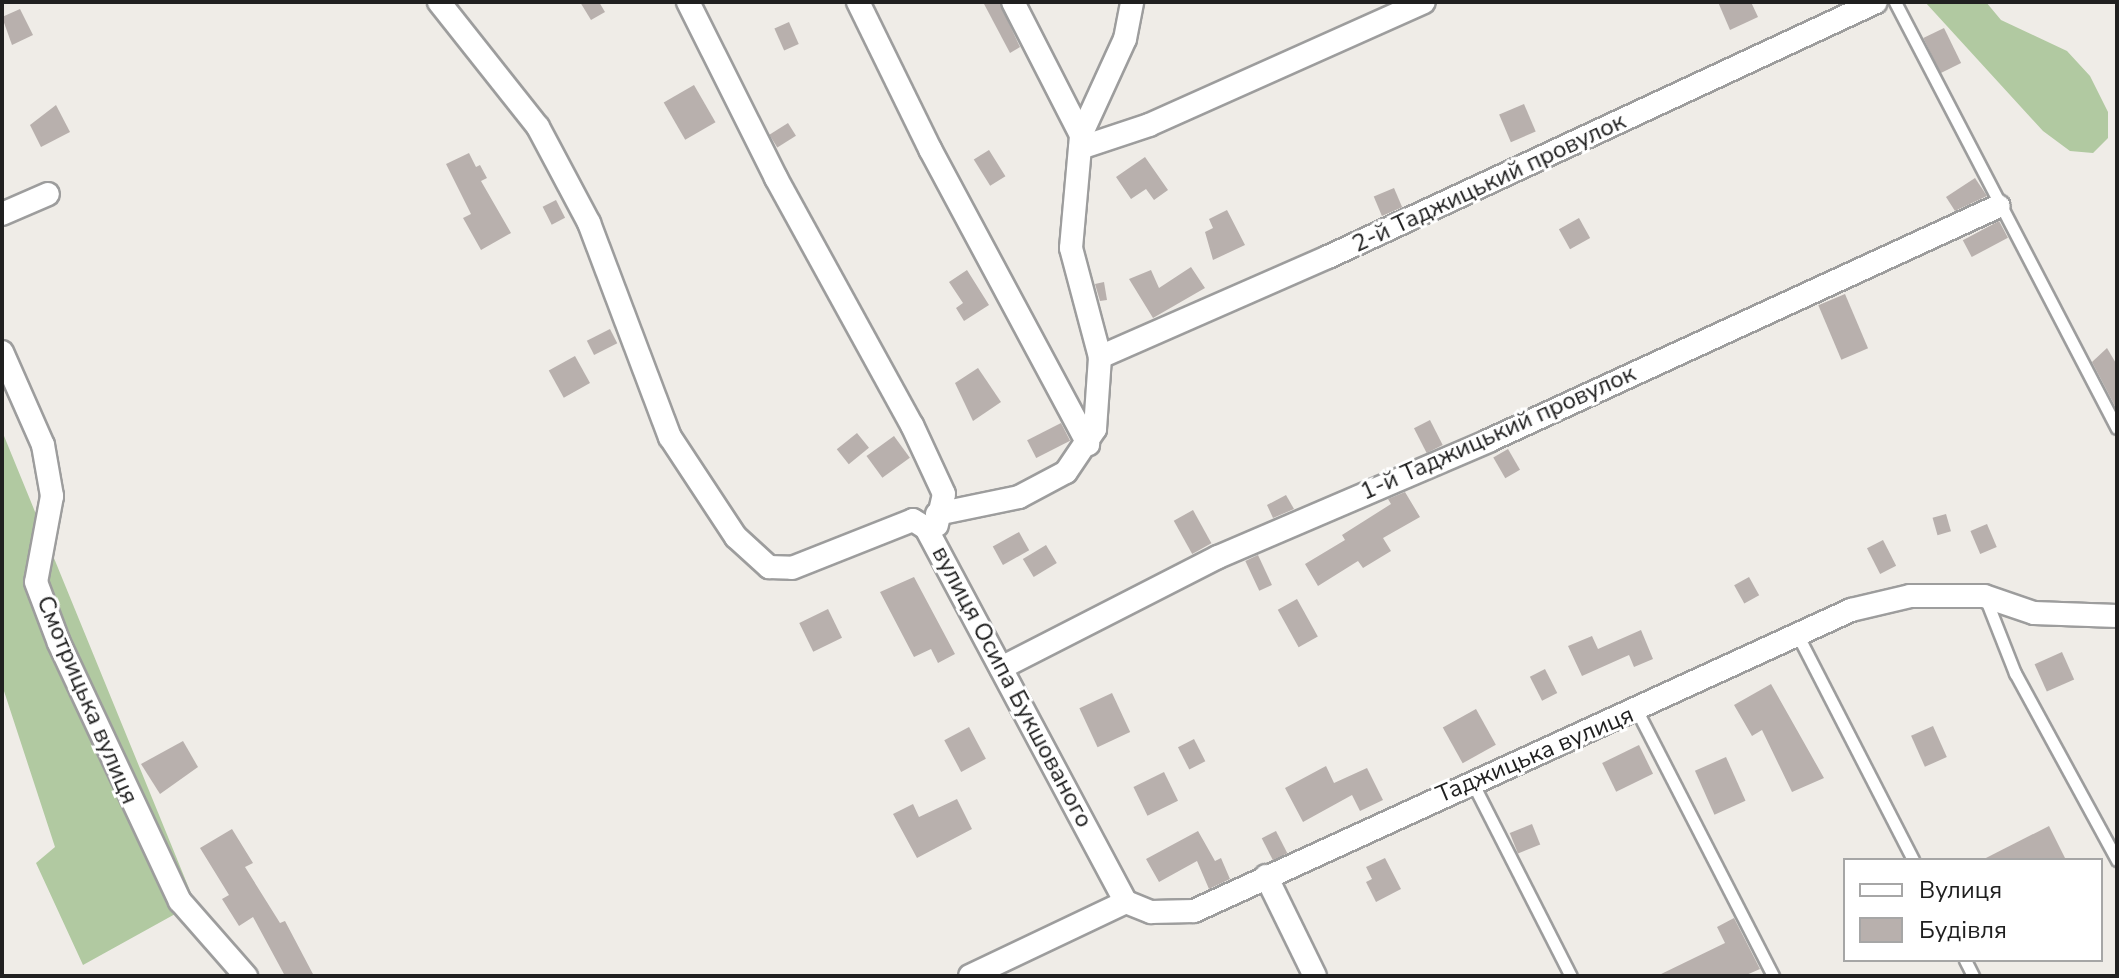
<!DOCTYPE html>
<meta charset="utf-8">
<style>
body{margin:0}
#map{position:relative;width:2119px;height:978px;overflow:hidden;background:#efece7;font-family:"Nunito Sans",sans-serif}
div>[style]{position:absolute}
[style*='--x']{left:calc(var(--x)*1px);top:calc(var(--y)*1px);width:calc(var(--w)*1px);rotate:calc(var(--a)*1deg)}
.forest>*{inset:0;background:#b1c9a1}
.building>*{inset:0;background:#b8b0ad;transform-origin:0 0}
.roads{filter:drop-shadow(2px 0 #9d9d9d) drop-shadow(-2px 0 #9d9d9d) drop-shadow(0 2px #9d9d9d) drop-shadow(0 -2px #9d9d9d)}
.lane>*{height:11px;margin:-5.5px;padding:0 5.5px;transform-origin:5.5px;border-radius:5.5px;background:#fff}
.street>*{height:22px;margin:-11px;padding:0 11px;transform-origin:11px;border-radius:11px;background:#fff}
span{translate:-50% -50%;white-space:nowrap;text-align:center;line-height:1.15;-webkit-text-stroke:6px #fff;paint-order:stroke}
.street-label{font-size:24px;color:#202020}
.frame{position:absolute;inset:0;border:4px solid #202020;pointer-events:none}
.legend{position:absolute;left:1843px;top:858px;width:260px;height:104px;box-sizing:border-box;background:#fff;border:2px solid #a6a6a6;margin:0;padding:10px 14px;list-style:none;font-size:24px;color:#202020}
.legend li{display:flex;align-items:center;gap:16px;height:40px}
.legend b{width:40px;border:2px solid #a6a6a6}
</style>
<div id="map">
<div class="forest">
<i style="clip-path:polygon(1925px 2px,1986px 2px,2001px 20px,2067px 51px,2090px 76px,2108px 112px,2108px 138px,2093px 153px,2070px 151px,2043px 131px)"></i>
<i style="clip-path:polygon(2px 431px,195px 903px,83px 965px,36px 863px,55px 847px,2px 685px)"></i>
</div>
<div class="building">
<i style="clip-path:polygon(580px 2px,599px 2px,605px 12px,591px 20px)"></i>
<i style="clip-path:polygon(983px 2px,999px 2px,1020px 47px,1010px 53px)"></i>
<i style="clip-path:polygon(1718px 2px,1751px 2px,1758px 17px,1730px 30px)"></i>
<i style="clip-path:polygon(20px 9px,33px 35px,12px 45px,2px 17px)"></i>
<i style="left:789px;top:22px;width:24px;height:16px;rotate:66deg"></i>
<i style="left:1944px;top:28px;width:39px;height:23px;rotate:64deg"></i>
<i style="left:694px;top:85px;width:43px;height:35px;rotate:60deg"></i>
<i style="left:1524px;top:104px;width:30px;height:27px;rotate:67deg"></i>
<i style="clip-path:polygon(56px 105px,70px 132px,41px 147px,30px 125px)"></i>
<i style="left:788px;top:123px;width:15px;height:22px;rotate:58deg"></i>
<i style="left:989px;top:150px;width:31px;height:18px;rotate:58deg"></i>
<i style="clip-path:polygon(469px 153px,476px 167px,480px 165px,487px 178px,481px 181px,511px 233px,481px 250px,463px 218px,471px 214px,446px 164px)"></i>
<i style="clip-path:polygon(1145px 157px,1168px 190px,1154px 200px,1146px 189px,1131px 199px,1116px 177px)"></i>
<i style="clip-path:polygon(1975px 178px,1987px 196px,1955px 211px,1946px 197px)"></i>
<i style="left:1394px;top:188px;width:21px;height:22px;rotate:67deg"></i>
<i style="left:556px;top:200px;width:20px;height:15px;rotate:63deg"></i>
<i style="clip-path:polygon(1227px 210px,1245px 245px,1213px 260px,1205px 232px,1213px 228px,1209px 219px)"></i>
<i style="left:1579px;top:218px;width:23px;height:23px;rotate:61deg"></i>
<i style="left:1999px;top:221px;width:19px;height:41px;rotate:62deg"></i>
<i style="clip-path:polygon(1191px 267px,1205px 288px,1153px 318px,1129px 279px,1151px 270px,1159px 288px)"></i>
<i style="clip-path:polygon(967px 270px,989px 305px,964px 321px,956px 308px,963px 303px,949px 282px)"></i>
<i style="clip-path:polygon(1104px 282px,1107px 300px,1100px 301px,1095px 284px)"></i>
<i style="left:1845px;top:294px;width:59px;height:29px;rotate:67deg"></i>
<i style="left:610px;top:329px;width:16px;height:26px;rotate:63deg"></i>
<i style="clip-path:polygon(2107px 348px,2117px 365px,2117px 410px,2092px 362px)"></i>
<i style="left:575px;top:356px;width:31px;height:30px;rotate:61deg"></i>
<i style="clip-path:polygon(978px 368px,1001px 402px,973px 421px,955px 383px)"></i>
<i style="left:1430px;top:420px;width:28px;height:18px;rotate:63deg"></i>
<i style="left:1061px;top:423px;width:20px;height:38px;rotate:63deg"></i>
<i style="left:857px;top:433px;width:19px;height:26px;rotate:51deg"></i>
<i style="left:894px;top:436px;width:27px;height:34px;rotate:54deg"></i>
<i style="left:1508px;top:449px;width:24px;height:17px;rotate:60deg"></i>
<i style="clip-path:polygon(1405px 492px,1420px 517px,1383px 538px,1391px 551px,1363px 568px,1358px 561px,1318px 586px,1305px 564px,1345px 540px,1342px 535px,1391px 504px,1388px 499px)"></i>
<i style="clip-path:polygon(1286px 495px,1294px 509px,1273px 518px,1267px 505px)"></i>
<i style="left:1193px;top:510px;width:38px;height:22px;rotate:61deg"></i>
<i style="left:1946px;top:514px;width:18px;height:14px;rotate:74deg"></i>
<i style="left:1987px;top:524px;width:25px;height:18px;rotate:67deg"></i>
<i style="left:1019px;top:532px;width:21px;height:30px;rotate:61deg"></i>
<i style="left:1883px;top:540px;width:29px;height:18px;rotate:63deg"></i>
<i style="left:1046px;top:545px;width:21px;height:27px;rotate:59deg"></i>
<i style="left:1258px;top:555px;width:33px;height:14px;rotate:65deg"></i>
<i style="clip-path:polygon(914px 577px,955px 654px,938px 663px,931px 649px,914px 657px,880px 592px)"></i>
<i style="left:1749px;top:577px;width:21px;height:17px;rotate:61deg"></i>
<i style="left:1297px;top:599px;width:43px;height:22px;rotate:61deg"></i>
<i style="left:828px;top:609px;width:32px;height:32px;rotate:64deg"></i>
<i style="clip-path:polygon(1641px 630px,1653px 659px,1634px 667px,1629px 655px,1582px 676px,1568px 646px,1592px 636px,1598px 649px)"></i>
<i style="left:2062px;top:652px;width:30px;height:30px;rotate:66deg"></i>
<i style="left:1545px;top:669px;width:27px;height:17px;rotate:63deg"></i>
<i style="clip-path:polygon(1771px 684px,1824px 778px,1792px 792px,1762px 730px,1752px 736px,1734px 705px)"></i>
<i style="left:1112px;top:693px;width:43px;height:36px;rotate:65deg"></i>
<i style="left:1476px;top:709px;width:41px;height:38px;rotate:61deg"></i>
<i style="left:1933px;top:726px;width:34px;height:24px;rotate:66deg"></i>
<i style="left:969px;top:727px;width:36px;height:28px;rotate:62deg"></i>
<i style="left:1194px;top:739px;width:25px;height:18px;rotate:63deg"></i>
<i style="clip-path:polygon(183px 741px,198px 767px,160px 794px,141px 764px)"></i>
<i style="left:1639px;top:745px;width:32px;height:41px;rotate:64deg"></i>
<i style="left:1726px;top:757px;width:48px;height:34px;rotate:66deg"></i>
<i style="clip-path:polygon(1326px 766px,1334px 783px,1367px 768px,1383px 800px,1360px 811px,1352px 795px,1303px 822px,1285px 788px)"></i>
<i style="left:1164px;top:772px;width:32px;height:34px;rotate:64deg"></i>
<i style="clip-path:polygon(957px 799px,972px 829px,917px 858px,893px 814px,913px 804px,919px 817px)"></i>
<i style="left:1532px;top:824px;width:22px;height:24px;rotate:68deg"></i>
<i style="clip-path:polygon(2049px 826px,2066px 860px,1982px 860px)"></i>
<i style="clip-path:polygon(232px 829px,253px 863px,245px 867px,280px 923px,285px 921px,314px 976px,285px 976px,253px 917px,239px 926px,222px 899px,229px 895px,200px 848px)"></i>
<i style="clip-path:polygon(1198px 831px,1215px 861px,1221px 858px,1230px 879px,1209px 889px,1197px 861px,1159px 882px,1146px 859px)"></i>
<i style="left:1276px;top:831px;width:25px;height:16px;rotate:63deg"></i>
<i style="clip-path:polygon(1385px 858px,1401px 889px,1376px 902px,1366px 882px,1372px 879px,1366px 867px)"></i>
<i style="clip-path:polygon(1734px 918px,1760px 969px,1744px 976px,1657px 976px,1725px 943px,1717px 927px)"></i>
</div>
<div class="roads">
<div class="lane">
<i style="--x:1895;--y:2;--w:480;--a:62.5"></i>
<i style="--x:1985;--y:597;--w:82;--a:68.5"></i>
<i style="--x:2015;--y:673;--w:213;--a:61.4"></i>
<i style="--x:1797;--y:634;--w:254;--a:62.8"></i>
<i style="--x:1637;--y:711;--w:298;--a:62.8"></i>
<i style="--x:1472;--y:782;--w:218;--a:63"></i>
<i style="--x:1965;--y:960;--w:18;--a:63"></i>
</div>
<div class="street">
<i style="--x:439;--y:2;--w:159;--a:51.6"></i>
<i style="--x:538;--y:127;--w:109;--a:62"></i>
<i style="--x:589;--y:223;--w:229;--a:69.3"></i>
<i style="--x:670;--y:437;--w:120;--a:56.6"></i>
<i style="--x:736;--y:537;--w:45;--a:42.3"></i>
<i style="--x:769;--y:567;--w:23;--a:2"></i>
<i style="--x:792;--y:568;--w:130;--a:-21.6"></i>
<i style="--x:913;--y:520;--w:15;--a:32"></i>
<i style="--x:926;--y:528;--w:424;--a:61.9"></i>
<i style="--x:688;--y:2;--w:197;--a:63.4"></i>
<i style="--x:776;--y:178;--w:282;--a:61.2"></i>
<i style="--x:912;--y:425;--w:76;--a:65.1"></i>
<i style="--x:944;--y:494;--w:32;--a:103"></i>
<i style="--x:858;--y:2;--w:164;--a:63.9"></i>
<i style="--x:930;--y:149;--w:335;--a:61.8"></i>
<i style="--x:1013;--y:2;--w:149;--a:62.9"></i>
<i style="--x:1080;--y:148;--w:73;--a:-18.4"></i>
<i style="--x:1149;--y:125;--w:301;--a:-24.1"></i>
<i style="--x:2;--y:214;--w:50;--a:-23.5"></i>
<i style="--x:2;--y:352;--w:102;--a:66.2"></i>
<i style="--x:43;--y:445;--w:52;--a:80"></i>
<i style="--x:52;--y:496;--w:87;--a:100.5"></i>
<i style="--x:36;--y:582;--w:65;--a:69.3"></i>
<i style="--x:59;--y:643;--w:285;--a:64.9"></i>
<i style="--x:180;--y:901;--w:100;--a:48.7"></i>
<i style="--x:1100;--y:357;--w:249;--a:-23.7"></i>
<i style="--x:1328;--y:257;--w:604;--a:-24.95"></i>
<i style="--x:937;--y:514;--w:84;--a:-11.7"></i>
<i style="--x:1019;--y:497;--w:53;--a:-28"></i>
<i style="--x:1066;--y:472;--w:52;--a:-56"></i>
<i style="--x:1095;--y:429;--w:72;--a:-86"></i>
<i style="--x:1100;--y:357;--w:113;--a:-104.9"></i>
<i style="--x:1071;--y:248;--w:113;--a:-84.9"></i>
<i style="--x:1081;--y:135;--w:106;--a:-65.4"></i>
<i style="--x:1125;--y:39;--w:38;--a:-79"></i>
<i style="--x:1001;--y:668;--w:244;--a:-27.1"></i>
<i style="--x:1218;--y:557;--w:294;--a:-23.2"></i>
<i style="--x:1488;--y:441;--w:562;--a:-24.7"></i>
<i style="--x:1266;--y:876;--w:111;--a:63.9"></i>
<i style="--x:970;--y:976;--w:173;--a:-25.4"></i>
<i style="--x:1126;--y:902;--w:27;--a:22"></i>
<i style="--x:1151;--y:912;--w:43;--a:-1.3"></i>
<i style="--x:1194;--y:911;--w:723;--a:-24.61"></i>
<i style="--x:1851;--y:610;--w:61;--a:-13.3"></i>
<i style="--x:1910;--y:596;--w:74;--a:0"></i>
<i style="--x:1984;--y:596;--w:53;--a:18.8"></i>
<i style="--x:2034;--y:613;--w:83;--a:2.1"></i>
</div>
</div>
<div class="street-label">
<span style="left:1489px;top:183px;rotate:-25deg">2-й Таджицький провулок</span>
<span style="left:1498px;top:433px;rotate:-24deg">1-й Таджицький провулок</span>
<span style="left:1012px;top:687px;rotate:62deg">вулиця Осипа Букшованого</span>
<span style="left:87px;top:700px;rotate:67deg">Смотрицька вулиця</span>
<span style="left:1535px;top:755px;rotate:-23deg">Таджицька вулиця</span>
</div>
<div class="frame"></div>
<ul class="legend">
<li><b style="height:10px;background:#fff"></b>Вулиця</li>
<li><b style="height:22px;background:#b8b0ad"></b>Будівля</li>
</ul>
</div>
